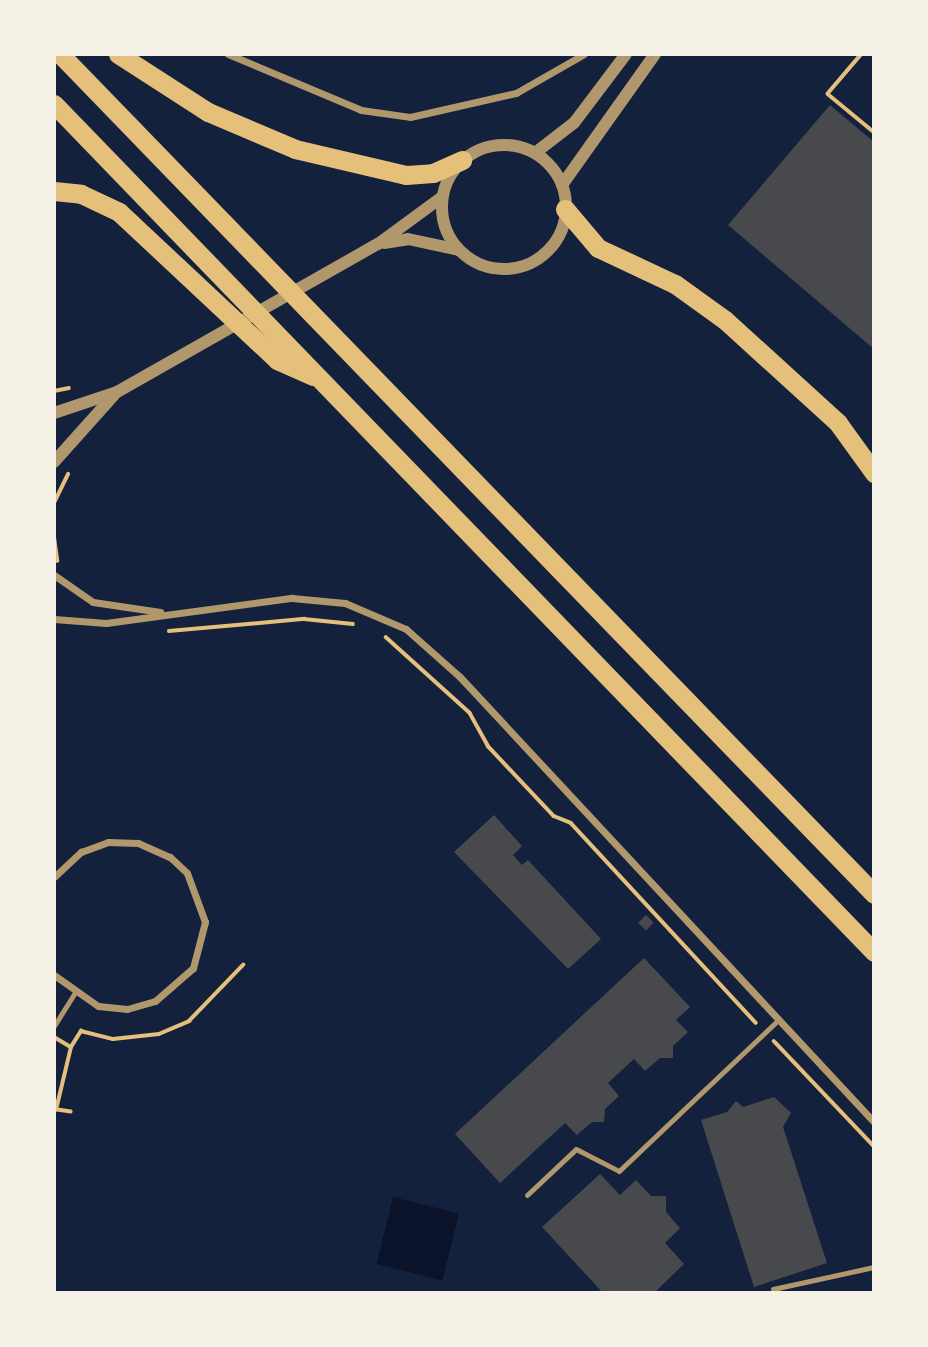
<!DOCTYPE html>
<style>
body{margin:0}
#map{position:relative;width:928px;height:1347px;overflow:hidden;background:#14213d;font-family:Roboto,sans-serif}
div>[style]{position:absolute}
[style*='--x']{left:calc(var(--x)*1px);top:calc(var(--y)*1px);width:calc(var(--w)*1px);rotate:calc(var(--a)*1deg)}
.water>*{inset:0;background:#0b132b;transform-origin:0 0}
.building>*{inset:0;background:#48494c;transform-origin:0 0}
.path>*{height:3.5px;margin:-1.75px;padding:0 1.75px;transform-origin:1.75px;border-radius:1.75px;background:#e5c07b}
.service>*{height:5px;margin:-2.5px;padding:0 2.5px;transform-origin:2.5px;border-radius:2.5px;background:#b1986c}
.minor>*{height:7px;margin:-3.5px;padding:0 3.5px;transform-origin:3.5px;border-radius:3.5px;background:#b1986c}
.tertiary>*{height:12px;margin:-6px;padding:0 6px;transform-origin:6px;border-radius:6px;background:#b1986c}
.tertiary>.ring{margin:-6px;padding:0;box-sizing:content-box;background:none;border:12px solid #b1986c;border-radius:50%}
.trunk>*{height:19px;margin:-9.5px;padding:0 9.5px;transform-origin:9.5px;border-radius:9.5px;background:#e5c07b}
span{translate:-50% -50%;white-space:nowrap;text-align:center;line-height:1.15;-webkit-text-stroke:6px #f6f1e7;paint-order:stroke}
.frame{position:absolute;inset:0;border:56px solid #f6f1e7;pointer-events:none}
</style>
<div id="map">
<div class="water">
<i style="left:393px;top:1197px;width:68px;height:69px;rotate:14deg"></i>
</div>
<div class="building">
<i style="clip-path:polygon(830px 105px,874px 142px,874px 349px,728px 225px)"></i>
<i style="clip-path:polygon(494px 815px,522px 846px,513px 855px,522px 865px,528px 860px,601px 939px,568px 969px,454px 852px)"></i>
<i style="left:646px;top:915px;width:11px;height:11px;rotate:45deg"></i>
<i style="clip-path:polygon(644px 958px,690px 1007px,676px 1020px,688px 1032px,673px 1046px,673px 1058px,660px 1058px,645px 1071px,634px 1059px,608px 1083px,619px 1096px,605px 1109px,604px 1122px,592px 1122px,577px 1135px,565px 1123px,500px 1183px,455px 1134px)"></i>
<i style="clip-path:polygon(774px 1097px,791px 1113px,783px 1127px,827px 1263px,754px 1287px,701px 1120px,727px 1112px,736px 1101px,743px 1107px)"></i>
<i style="clip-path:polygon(600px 1174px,620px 1195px,636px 1180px,651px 1196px,666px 1196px,666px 1212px,680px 1228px,665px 1243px,684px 1264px,654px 1293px,603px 1293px,542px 1227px)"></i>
</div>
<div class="path">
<i style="--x:862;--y:54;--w:52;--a:130.4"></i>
<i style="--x:828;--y:94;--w:60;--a:39.6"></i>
<i style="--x:54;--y:391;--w:15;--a:-11"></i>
<i style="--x:54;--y:503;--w:32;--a:-64"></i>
<i style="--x:54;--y:534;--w:27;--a:82"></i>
<i style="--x:169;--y:631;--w:136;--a:-5.1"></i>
<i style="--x:304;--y:619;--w:49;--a:5.8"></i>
<i style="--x:386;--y:637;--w:113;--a:42.1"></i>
<i style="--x:470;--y:713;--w:38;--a:61"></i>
<i style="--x:488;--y:746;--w:96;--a:46.7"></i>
<i style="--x:554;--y:816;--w:18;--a:22"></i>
<i style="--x:571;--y:823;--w:272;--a:47.2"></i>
<i style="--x:56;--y:1038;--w:17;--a:31"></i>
<i style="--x:71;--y:1047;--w:19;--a:-58"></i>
<i style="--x:81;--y:1031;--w:33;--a:14"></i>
<i style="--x:113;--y:1039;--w:46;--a:-6.2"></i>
<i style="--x:159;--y:1034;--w:33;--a:-23"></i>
<i style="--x:189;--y:1021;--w:78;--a:-46"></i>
<i style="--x:774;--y:1041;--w:145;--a:46.4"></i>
<i style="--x:71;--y:1112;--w:15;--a:-172"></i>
<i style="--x:56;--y:1110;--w:65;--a:-76.6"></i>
</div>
<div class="service">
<i style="--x:54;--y:1026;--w:38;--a:-58"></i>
<i style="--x:527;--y:1195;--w:67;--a:-43.2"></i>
<i style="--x:576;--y:1149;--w:48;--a:27.1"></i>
<i style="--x:619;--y:1171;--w:219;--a:-43.5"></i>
<i style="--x:773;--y:1289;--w:103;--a:-12.3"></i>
</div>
<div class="minor">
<i style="--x:228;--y:54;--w:144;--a:22.8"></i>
<i style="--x:361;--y:110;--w:49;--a:8.1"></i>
<i style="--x:410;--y:117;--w:109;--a:-12.8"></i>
<i style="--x:516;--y:93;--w:78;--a:-29.8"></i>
<i style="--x:54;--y:575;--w:47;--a:34.7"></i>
<i style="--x:93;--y:602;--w:68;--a:8.5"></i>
<i style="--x:54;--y:619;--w:52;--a:4.4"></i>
<i style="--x:106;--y:623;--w:188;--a:-7.7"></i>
<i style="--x:292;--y:598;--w:53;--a:5.4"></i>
<i style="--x:345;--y:603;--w:66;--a:23.1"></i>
<i style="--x:406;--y:629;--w:72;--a:41.6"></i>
<i style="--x:460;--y:677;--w:608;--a:47.07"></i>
<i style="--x:54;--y:877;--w:37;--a:-43"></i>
<i style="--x:81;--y:852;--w:29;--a:-20"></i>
<i style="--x:108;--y:842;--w:30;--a:2"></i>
<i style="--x:138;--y:843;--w:35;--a:24"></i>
<i style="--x:170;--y:857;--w:23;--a:43"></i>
<i style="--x:187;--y:873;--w:52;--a:69.8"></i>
<i style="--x:205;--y:922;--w:48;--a:104.6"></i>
<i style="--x:193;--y:968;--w:50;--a:139"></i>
<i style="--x:155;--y:1001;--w:29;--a:164"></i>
<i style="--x:127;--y:1009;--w:29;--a:-174"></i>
<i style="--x:98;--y:1006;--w:54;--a:-144.8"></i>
</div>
<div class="tertiary">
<i class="ring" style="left:442px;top:145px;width:112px;height:112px"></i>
<i style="--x:535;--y:153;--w:49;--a:-37.6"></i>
<i style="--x:574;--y:123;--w:86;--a:-53"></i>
<i style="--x:562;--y:185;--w:161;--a:-54.6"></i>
<i style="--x:384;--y:243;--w:24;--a:-9"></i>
<i style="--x:408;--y:239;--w:52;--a:12.2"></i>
<i style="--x:54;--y:413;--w:66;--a:-18.4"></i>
<i style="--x:117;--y:392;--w:300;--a:-29.6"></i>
<i style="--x:378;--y:244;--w:79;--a:-36.3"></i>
<i style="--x:54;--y:462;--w:90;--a:-48.2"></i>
</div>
<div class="trunk">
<i style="--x:60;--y:54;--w:1170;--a:45.9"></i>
<i style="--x:118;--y:54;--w:107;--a:32.8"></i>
<i style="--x:208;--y:112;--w:95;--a:23"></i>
<i style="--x:295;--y:149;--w:114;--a:13.2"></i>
<i style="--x:406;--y:175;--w:27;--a:-4"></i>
<i style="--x:433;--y:173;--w:32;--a:-24"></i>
<i style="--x:54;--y:104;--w:1180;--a:45.96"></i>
<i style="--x:54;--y:191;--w:27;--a:6"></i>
<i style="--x:81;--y:194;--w:42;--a:25.3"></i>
<i style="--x:119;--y:212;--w:216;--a:43.1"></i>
<i style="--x:277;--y:360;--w:39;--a:24"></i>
<i style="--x:565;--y:209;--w:51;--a:49.8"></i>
<i style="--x:598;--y:248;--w:85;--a:25.1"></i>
<i style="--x:675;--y:284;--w:62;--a:35.8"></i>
<i style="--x:725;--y:320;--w:153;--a:42.3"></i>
<i style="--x:838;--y:423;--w:62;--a:54.2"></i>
</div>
<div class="frame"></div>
</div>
